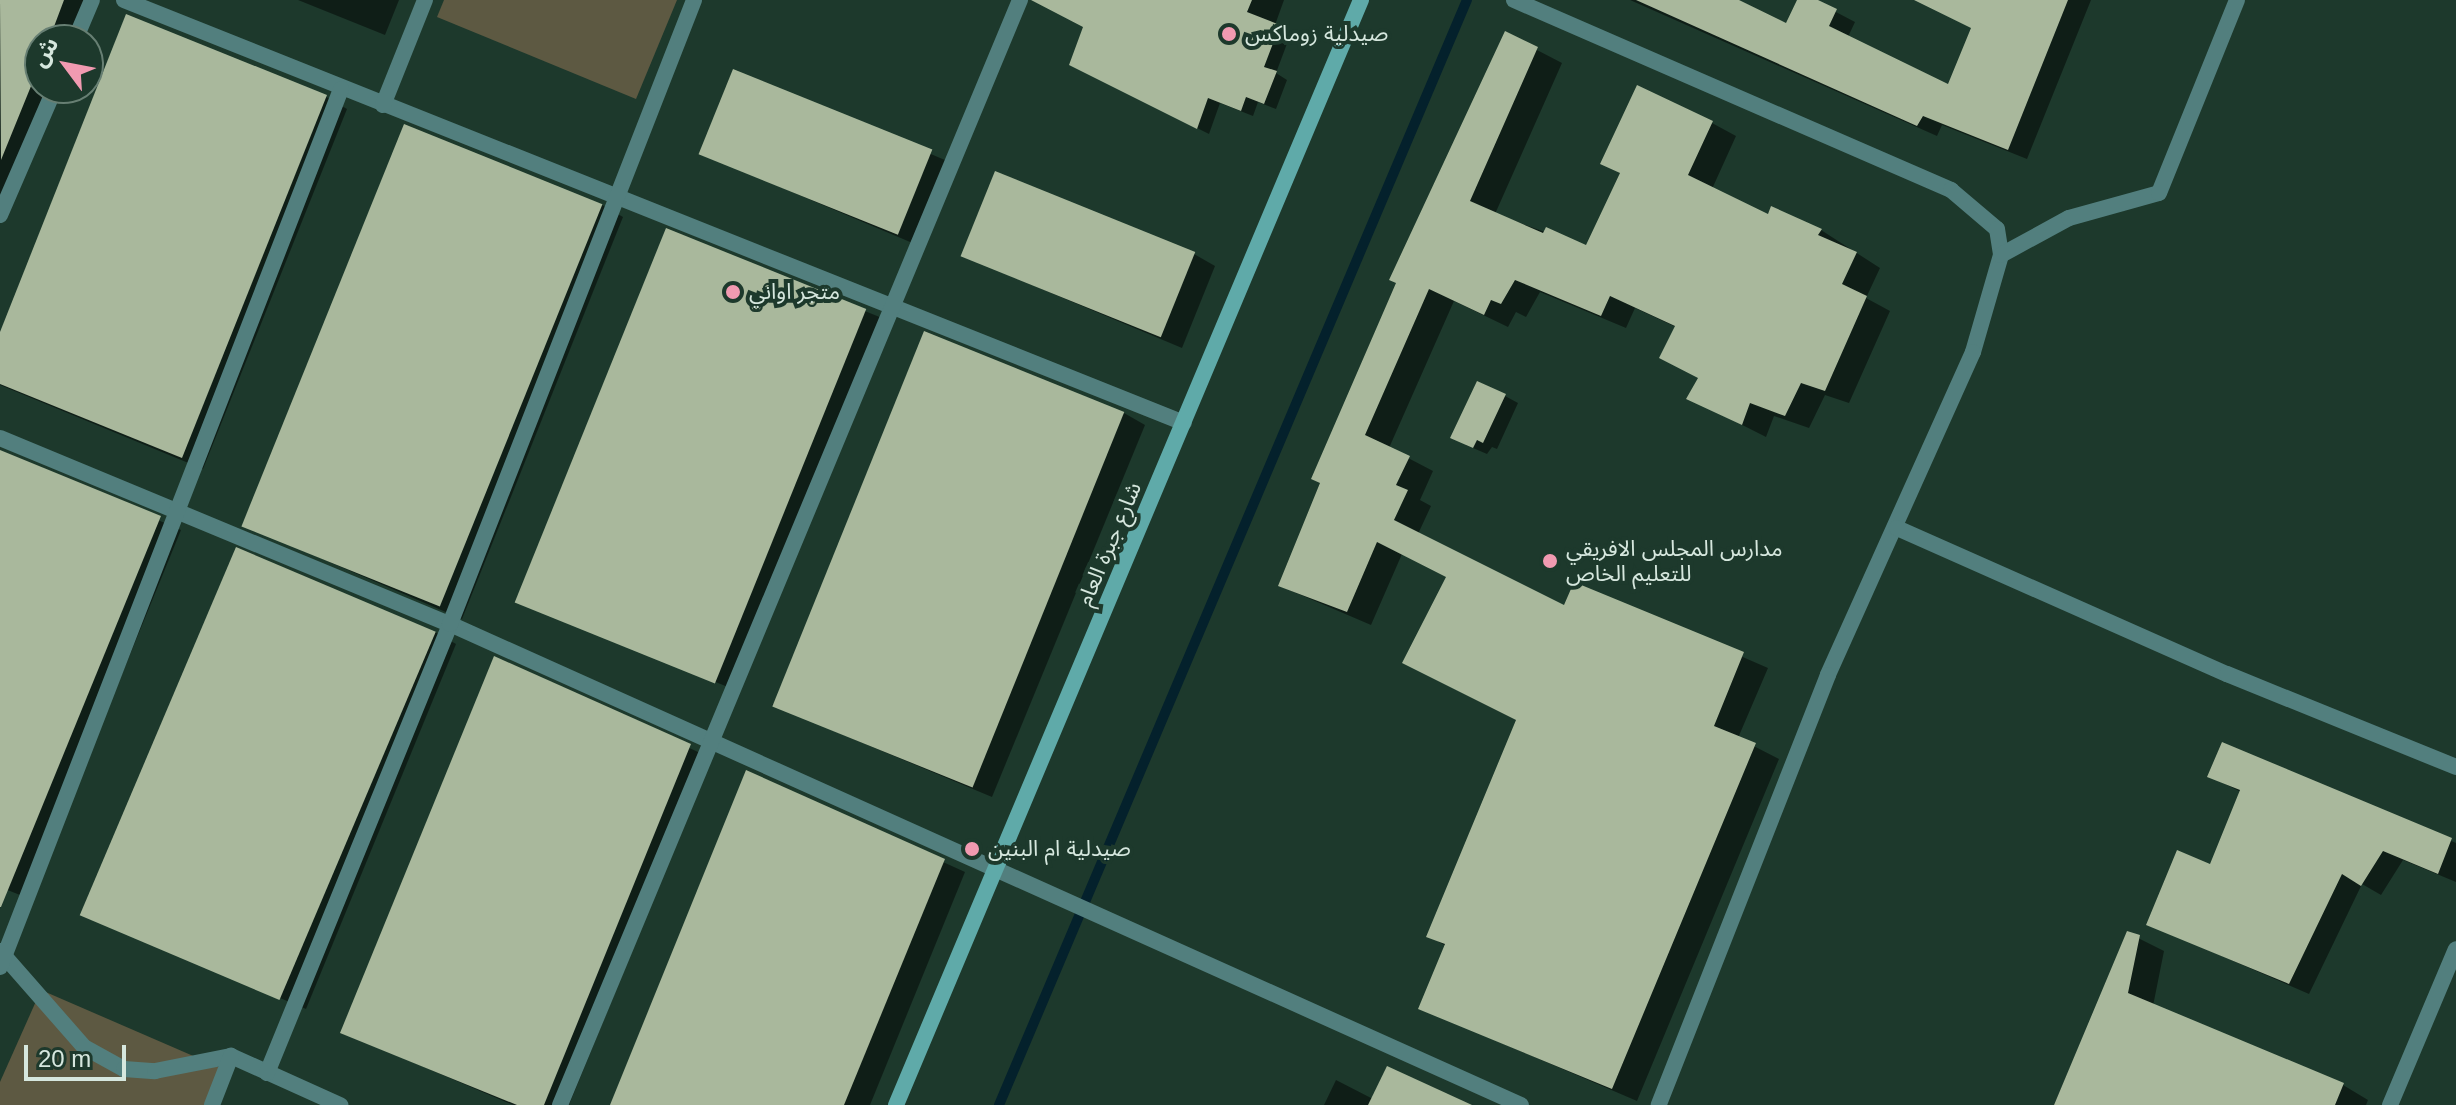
<!DOCTYPE html>
<meta charset="utf-8">
<style>
body{margin:0}
#map{position:relative;width:2456px;height:1105px;overflow:hidden;background:#1d392c;font-family:Arial,"Noto Sans Arabic",sans-serif}
div>[style]{position:absolute}
[style*='--x']{left:calc(var(--x)*1px);top:calc(var(--y)*1px);width:calc(var(--w)*1px);rotate:calc(var(--a)*1deg)}
.green>*{inset:0;background:#5d5942}
.shadow>*{inset:0;background:#0007;transform-origin:0 0}
.stream>*{height:10px;margin:-5px;padding:0 5px;transform-origin:5px;border-radius:5px;background:#04212c}
.building>*{inset:0;background:#a9b89c;transform-origin:0 0}
.street>*{height:16px;margin:-8px;padding:0 8px;transform-origin:8px;border-radius:8px;background:#527f7e}
.secondary>*{height:16px;margin:-8px;padding:0 8px;transform-origin:8px;border-radius:8px;background:#5faaa9}
.dots>*{width:22px;height:22px;translate:-50% -50%;box-sizing:border-box;border:4px solid #1d392c;border-radius:50%}
span{translate:-50% -50%;white-space:nowrap;text-align:center;line-height:1.15;-webkit-text-stroke:8px #1d392c;paint-order:stroke}
.poi-label{font-size:22px;color:#d6e7de}
.left{translate:0 -50%;text-align:left}
.street-label{font-size:22px;color:#d6e7de}
.north{position:absolute;left:24px;top:24px;width:80px;height:80px;box-sizing:border-box;background:#1d392c;border:2px solid #677f73;border-radius:50%;rotate:302deg;font-size:22px;font-weight:700;line-height:32px;text-align:center;color:#d6e7de}
.north::after{content:'';display:block;margin:auto;width:28px;height:36px;background:#f19ab1;clip-path:polygon(50% 0,100% 100%,50% 72%,0 100%)}
.scale{position:absolute;left:24px;top:1045px;width:102px;height:36px;box-sizing:border-box;border:4px solid #d6e7de;border-top:0;padding-left:10px;font-size:24px;line-height:28px;white-space:nowrap;color:#d6e7de;-webkit-text-stroke:6px #1d392c;paint-order:stroke}
</style>
<div id="map">
<div class="green">
<i style="clip-path:polygon(444px 0,677px 0,636px 99px,437px 17px)"></i>
<i style="clip-path:polygon(41px 990px,221px 1068px,206px 1105px,0 1105px,0 1082px)"></i>
</div>
<div class="shadow">
<i style="clip-path:polygon(0 0,85px 0,73px 40px,40px 40px,40px 88px,54px 88px,0 221px)"></i>
<i style="clip-path:polygon(298px 0,399px 0,385px 35px)"></i>
<i style="clip-path:polygon(1051px 0,1284px 0,1275px 25px,1291px 33px,1276px 73px,1287px 80px,1276px 109px,1258px 102px,1253px 116px,1220px 103px,1209px 134px,1083px 71px,1086px 27px)"></i>
<i style="clip-path:polygon(1630px 0,1727px 0,1787px 26px,1799px 0,1813px 0,1855px 22px,1848px 37px,1949px 86px,1972px 28px,1952px 0,2091px 0,2027px 159px,1942px 125px,1937px 136px)"></i>
<i style="clip-path:polygon(1506px 34px,1562px 63px,1495px 214px,1587px 247px,1622px 174px,1603px 163px,1712px 123px,1736px 136px,1712px 189px,1769px 217px,1772px 209px,1821px 230px,1880px 268px,1866px 298px,1890px 311px,1849px 403px,1825px 395px,1809px 428px,1774px 416px,1766px 437px,1689px 398px,1700px 378px,1676px 327px,1635px 308px,1626px 328px,1540px 292px,1526px 317px,1516px 312px,1508px 327px,1454px 301px,1389px 448px,1433px 471px,1420px 500px,1431px 506px,1418px 534px,1565px 607px,1575px 584px,1768px 668px,1738px 738px,1779px 759px,1637px 1101px,1420px 1008px,1446px 946px,1429px 936px,1518px 721px,1429px 676px,1448px 577px,1402px 554px,1371px 625px,1280px 586px)"></i>
<i style="left:735px;top:71px;width:237px;height:89px;rotate:23deg"></i>
<i style="clip-path:polygon(326px 97px,347px 109px,203px 469px,0 385px,0 336px)"></i>
<i style="clip-path:polygon(602px 205px,623px 217px,462px 619px,246px 526px)"></i>
<i style="left:667px;top:231px;width:238px;height:400px;rotate:22deg"></i>
<i style="clip-path:polygon(1194px 254px,1215px 266px,1182px 348px,963px 256px)"></i>
<i style="clip-path:polygon(1505px 396px,1518px 403px,1497px 449px,1492px 447px,1487px 454px,1466px 445px)"></i>
<i style="clip-path:polygon(1124px 413px,1145px 425px,992px 797px,772px 705px)"></i>
<i style="clip-path:polygon(0 452px,181px 530px,30px 899px,0 887px)"></i>
<i style="clip-path:polygon(435px 632px,456px 644px,306px 1009px,87px 916px)"></i>
<i style="clip-path:polygon(495px 658px,711px 758px,569px 1105px,513px 1105px,342px 1032px)"></i>
<i style="clip-path:polygon(2223px 744px,2456px 843px,2456px 882px,2403px 860px,2381px 895px,2362px 884px,2309px 994px,2148px 924px,2211px 867px,2241px 792px,2209px 776px)"></i>
<i style="clip-path:polygon(747px 773px,965px 872px,870px 1105px,612px 1105px)"></i>
<i style="clip-path:polygon(2128px 933px,2164px 951px,2153px 1006px,2343px 1085px,2368px 1100px,2366px 1105px,2054px 1105px)"></i>
<i style="clip-path:polygon(1336px 1080px,1373px 1099px,1464px 1105px,1324px 1105px)"></i>
</div>
<div class="stream">
<i style="--x:999;--y:1105;--w:1200;--a:-67.05"></i>
</div>
<div class="building">
<i style="clip-path:polygon(0 0,64px 0,49px 40px,40px 40px,40px 64px,1px 160px)"></i>
<i style="clip-path:polygon(1031px 0,1252px 0,1247px 12px,1280px 25px,1264px 67px,1277px 71px,1264px 104px,1246px 97px,1241px 111px,1208px 98px,1197px 129px,1069px 65px,1083px 27px)"></i>
<i style="clip-path:polygon(1636px 0,1739px 0,1786px 23px,1797px 0,1818px 0,1837px 9px,1829px 26px,1948px 84px,1971px 28px,1914px 0,2068px 0,2008px 150px,1923px 116px,1917px 126px)"></i>
<i style="clip-path:polygon(126px 14px,327px 95px,182px 458px,0 384px,0 332px)"></i>
<i style="clip-path:polygon(1505px 31px,1538px 47px,1470px 201px,1543px 233px,1546px 227px,1586px 245px,1620px 173px,1600px 164px,1637px 85px,1713px 121px,1688px 175px,1768px 214px,1771px 206px,1822px 229px,1818px 235px,1857px 252px,1842px 284px,1867px 296px,1825px 391px,1801px 383px,1785px 416px,1750px 403px,1742px 425px,1686px 399px,1698px 378px,1659px 358px,1675px 326px,1610px 296px,1601px 316px,1515px 280px,1501px 304px,1491px 300px,1484px 315px,1429px 289px,1365px 435px,1410px 456px,1396px 485px,1408px 490px,1394px 520px,1564px 605px,1574px 582px,1744px 652px,1714px 726px,1756px 743px,1612px 1089px,1418px 1009px,1445px 944px,1426px 937px,1516px 720px,1402px 663px,1446px 577px,1377px 542px,1347px 612px,1278px 586px,1320px 483px,1311px 479px,1396px 283px,1389px 280px)"></i>
<i style="left:733px;top:69px;width:215px;height:92px;rotate:22deg"></i>
<i style="left:404px;top:124px;width:214px;height:434px;rotate:22deg"></i>
<i style="left:995px;top:171px;width:216px;height:92px;rotate:22deg"></i>
<i style="left:666px;top:228px;width:216px;height:404px;rotate:22deg"></i>
<i style="left:924px;top:331px;width:216px;height:405px;rotate:22deg"></i>
<i style="clip-path:polygon(1477px 381px,1506px 394px,1483px 443px,1477px 440px,1473px 448px,1450px 438px)"></i>
<i style="clip-path:polygon(0 450px,161px 516px,1px 907px,0 907px)"></i>
<i style="left:236px;top:547px;width:217px;height:400px;rotate:23deg"></i>
<i style="clip-path:polygon(494px 656px,691px 744px,544px 1105px,517px 1105px,340px 1033px)"></i>
<i style="clip-path:polygon(2222px 742px,2452px 838px,2438px 874px,2383px 851px,2361px 886px,2342px 874px,2289px 984px,2146px 925px,2177px 850px,2210px 864px,2240px 790px,2207px 777px)"></i>
<i style="clip-path:polygon(746px 770px,945px 859px,844px 1105px,610px 1105px)"></i>
<i style="clip-path:polygon(2127px 931px,2140px 935px,2128px 993px,2344px 1083px,2335px 1105px,2054px 1105px)"></i>
<i style="clip-path:polygon(1387px 1066px,1472px 1105px,1368px 1105px)"></i>
</div>
<div class="street">
<i style="--x:124;--y:0;--w:1141;--a:21.75"></i>
<i style="--x:1514;--y:0;--w:477;--a:23.5"></i>
<i style="--x:1951;--y:190;--w:60;--a:40.3"></i>
<i style="--x:1997;--y:229;--w:26;--a:81"></i>
<i style="--x:2001;--y:255;--w:101;--a:106.1"></i>
<i style="--x:1973;--y:352;--w:354;--a:114.2"></i>
<i style="--x:1828;--y:675;--w:462;--a:111.5"></i>
<i style="--x:75;--y:40;--w:43;--a:-67"></i>
<i style="--x:383;--y:105;--w:113;--a:-68.2"></i>
<i style="--x:0;--y:215;--w:138;--a:-66.6"></i>
<i style="--x:2001;--y:255;--w:77;--a:-28.6"></i>
<i style="--x:2069;--y:218;--w:93;--a:-15.5"></i>
<i style="--x:2159;--y:193;--w:208;--a:-68"></i>
<i style="--x:0;--y:438;--w:487;--a:22.5"></i>
<i style="--x:450;--y:624;--w:1174;--a:24.19"></i>
<i style="--x:1897;--y:528;--w:361;--a:23.9"></i>
<i style="--x:2227;--y:674;--w:247;--a:22.1"></i>
<i style="--x:0;--y:951;--w:128;--a:48.8"></i>
<i style="--x:84;--y:1047;--w:46;--a:28.8"></i>
<i style="--x:124;--y:1069;--w:31;--a:4"></i>
<i style="--x:155;--y:1071;--w:77;--a:-11.2"></i>
<i style="--x:231;--y:1056;--w:120;--a:24.2"></i>
<i style="--x:0;--y:967;--w:942;--a:-68.77"></i>
<i style="--x:267;--y:1073;--w:485;--a:-67.8"></i>
<i style="--x:450;--y:624;--w:670;--a:-68.64"></i>
<i style="--x:212;--y:1105;--w:53;--a:-68.8"></i>
<i style="--x:560;--y:1105;--w:1197;--a:-67.4"></i>
<i style="--x:2390;--y:1105;--w:169;--a:-67.1"></i>
</div>
<div class="secondary">
<i style="--x:896;--y:1105;--w:1199;--a:-67.18"></i>
</div>
<div class="dots">
<i style="left:1229px;top:34px;background:#f19ab1"></i>
<i style="left:733px;top:292px;background:#f19ab1"></i>
<i style="left:1550px;top:561px;background:#f19ab1"></i>
<i style="left:972px;top:849px;background:#f19ab1"></i>
</div>
<div class="poi-label">
<span class="left" style="left:1245px;top:34px">صيدلية زوماكس</span>
<span class="left" style="left:749px;top:292px">متجر اواني</span>
<span class="left" style="left:1566px;top:561px">مدارس المجلس الافريقي<br>للتعليم الخاص</span>
<span class="left" style="left:988px;top:849px">صيدلية ام البنين</span>
</div>
<div class="street-label">
<span style="left:1109px;top:544px;rotate:-67deg">شارع جبرة العام</span>
</div>
<div class="north">ش</div>
<div class="scale">20 m</div>
</div>
